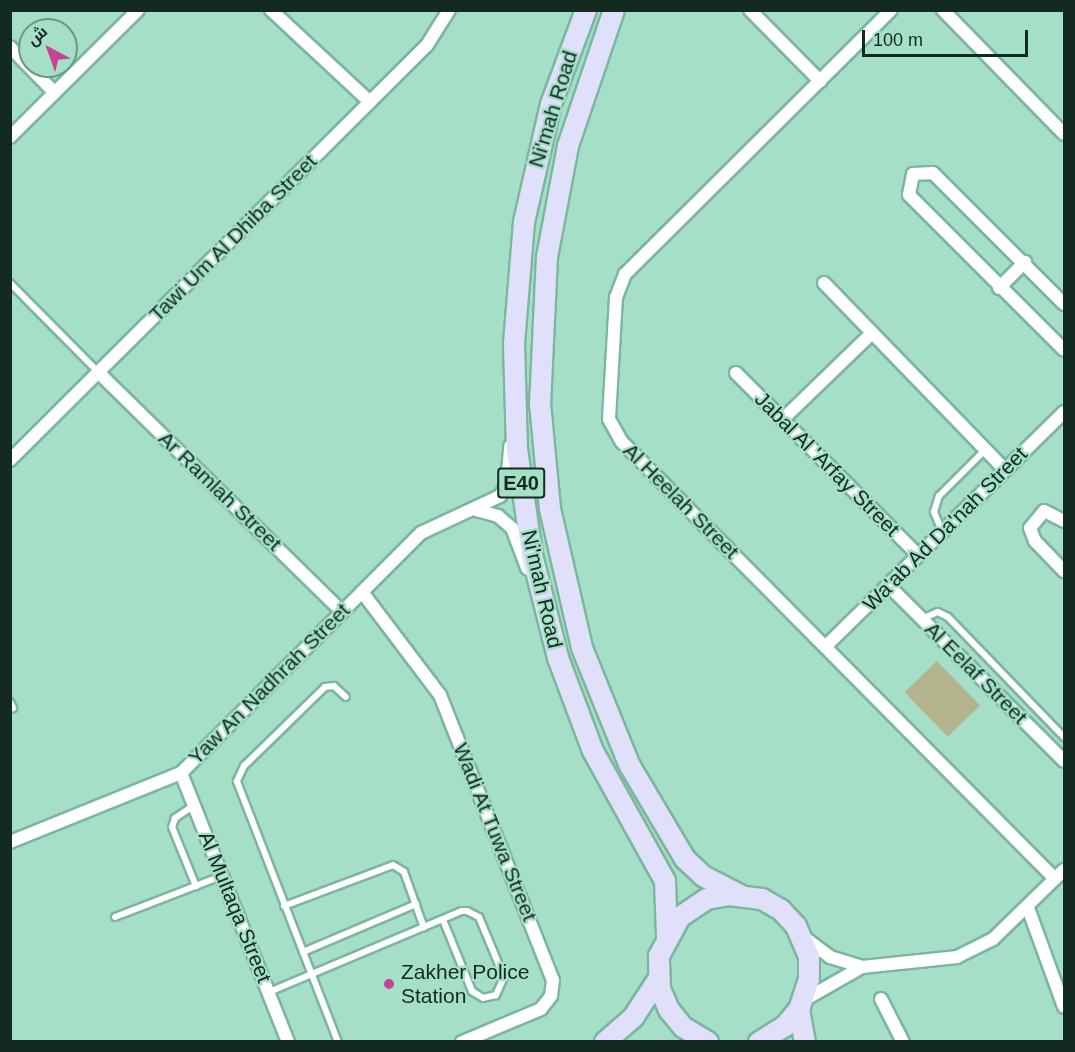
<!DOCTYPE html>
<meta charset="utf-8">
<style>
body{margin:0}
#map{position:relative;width:1075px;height:1052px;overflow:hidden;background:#a5dfc7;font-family:Helvetica,Cairo,sans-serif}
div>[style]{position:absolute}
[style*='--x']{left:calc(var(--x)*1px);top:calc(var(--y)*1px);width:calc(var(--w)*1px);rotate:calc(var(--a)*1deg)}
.green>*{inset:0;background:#b3b38d;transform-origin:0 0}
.roads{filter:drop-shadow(2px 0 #7db69f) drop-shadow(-2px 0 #7db69f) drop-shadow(0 2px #7db69f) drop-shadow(0 -2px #7db69f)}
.lane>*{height:6px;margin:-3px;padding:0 3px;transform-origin:3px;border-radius:3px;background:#fff}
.street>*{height:12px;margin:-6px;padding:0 6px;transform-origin:6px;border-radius:6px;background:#fff}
.primary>*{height:20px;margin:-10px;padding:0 10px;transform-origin:10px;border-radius:10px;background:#e1e0fa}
.dots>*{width:16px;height:16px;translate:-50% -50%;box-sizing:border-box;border:3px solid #a5dfc7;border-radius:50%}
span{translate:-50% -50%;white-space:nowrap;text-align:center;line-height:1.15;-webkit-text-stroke:4.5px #a5dfc7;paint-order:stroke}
.shield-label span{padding:2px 4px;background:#a5dfc7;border:2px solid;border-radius:4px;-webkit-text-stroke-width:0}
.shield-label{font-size:20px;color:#132a21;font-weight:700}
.street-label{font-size:21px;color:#132a21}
.poi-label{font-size:21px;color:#132a21}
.left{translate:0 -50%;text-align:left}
.frame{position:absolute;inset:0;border:12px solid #132a21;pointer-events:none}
.north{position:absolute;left:18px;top:18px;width:60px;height:60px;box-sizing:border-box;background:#a5dfc7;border:2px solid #6b9785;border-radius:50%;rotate:319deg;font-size:16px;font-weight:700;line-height:24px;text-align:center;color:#132a21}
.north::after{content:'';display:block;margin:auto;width:21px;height:27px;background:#c44591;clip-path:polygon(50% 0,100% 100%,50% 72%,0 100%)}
.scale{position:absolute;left:862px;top:30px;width:166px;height:27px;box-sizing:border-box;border:3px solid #132a21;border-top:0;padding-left:8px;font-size:18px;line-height:21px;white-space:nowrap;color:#132a21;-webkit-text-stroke:4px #a5dfc7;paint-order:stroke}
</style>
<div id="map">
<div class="green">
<i style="left:937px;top:661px;width:62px;height:45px;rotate:46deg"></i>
</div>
<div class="roads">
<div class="lane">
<i style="--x:10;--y:283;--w:125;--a:45.3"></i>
<i style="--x:942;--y:531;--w:21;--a:-113"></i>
<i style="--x:934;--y:512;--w:17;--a:-73"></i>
<i style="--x:939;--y:496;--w:65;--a:-45"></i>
<i style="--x:922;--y:619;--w:17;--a:-24"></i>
<i style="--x:938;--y:612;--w:11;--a:27"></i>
<i style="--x:948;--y:617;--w:167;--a:46"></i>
<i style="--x:10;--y:702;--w:7;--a:63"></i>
<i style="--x:193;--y:806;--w:22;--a:146"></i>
<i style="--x:175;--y:818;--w:9;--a:108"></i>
<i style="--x:172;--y:827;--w:64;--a:67.9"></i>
<i style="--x:284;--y:906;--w:116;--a:-20.6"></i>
<i style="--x:393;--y:865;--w:13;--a:32"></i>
<i style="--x:404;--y:872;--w:59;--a:70.3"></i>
<i style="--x:115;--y:917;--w:114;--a:-21.1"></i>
<i style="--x:303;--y:952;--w:123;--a:-23"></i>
<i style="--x:269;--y:992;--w:209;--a:-22.8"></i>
<i style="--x:462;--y:911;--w:5;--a:0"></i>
<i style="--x:467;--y:911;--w:13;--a:27"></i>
<i style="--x:479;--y:917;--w:65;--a:67.4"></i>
<i style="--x:504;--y:977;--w:20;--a:114"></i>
<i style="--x:496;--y:995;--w:13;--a:167"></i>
<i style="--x:483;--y:998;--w:13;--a:-148"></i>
<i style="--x:472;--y:991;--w:77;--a:-112.2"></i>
<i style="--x:338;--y:1042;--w:280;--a:-111.2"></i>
<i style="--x:237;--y:781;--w:17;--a:-65"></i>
<i style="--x:244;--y:766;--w:113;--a:-44.3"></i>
<i style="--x:325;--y:687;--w:9;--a:-6"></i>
<i style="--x:334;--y:686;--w:16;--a:43"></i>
</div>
<div class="street">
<i style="--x:271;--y:10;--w:135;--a:42.9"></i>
<i style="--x:750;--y:10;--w:100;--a:45.4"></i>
<i style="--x:891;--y:10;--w:375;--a:135.2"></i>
<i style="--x:625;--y:274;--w:25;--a:111"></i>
<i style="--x:616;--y:297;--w:122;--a:93.3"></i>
<i style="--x:609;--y:419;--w:26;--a:61"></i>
<i style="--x:622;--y:442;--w:615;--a:45.26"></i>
<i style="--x:943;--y:10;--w:173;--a:45.7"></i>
<i style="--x:10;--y:47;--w:64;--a:45.6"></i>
<i style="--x:10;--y:137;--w:180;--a:-44.8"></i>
<i style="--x:824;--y:283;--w:260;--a:45.9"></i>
<i style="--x:999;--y:288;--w:37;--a:-45"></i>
<i style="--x:1064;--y:304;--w:185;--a:-135"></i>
<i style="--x:933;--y:173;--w:20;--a:177"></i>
<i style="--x:913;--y:174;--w:21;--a:101"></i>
<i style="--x:909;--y:195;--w:219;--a:45"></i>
<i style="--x:98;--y:372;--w:341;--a:44.5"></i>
<i style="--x:736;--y:373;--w:257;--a:45"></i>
<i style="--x:783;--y:419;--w:124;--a:-44"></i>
<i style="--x:10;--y:460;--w:588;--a:-44.86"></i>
<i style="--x:427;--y:45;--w:41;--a:-57.8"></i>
<i style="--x:476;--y:510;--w:23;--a:15"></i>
<i style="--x:498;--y:516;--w:18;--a:41"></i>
<i style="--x:512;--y:528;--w:43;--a:69.4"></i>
<i style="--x:1064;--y:521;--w:22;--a:-153"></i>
<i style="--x:1044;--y:511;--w:22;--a:129"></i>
<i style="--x:1030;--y:528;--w:14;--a:69"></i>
<i style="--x:1035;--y:541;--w:42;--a:46"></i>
<i style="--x:888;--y:585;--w:249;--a:45"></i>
<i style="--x:362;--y:592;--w:129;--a:52.9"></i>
<i style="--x:440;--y:695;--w:307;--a:68.4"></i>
<i style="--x:553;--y:980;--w:16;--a:97"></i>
<i style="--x:551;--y:996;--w:16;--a:128"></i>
<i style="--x:541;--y:1009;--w:86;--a:157.3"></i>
<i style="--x:826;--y:646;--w:334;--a:-44.5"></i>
<i style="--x:181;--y:773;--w:289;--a:68.3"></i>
<i style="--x:10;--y:842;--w:184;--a:-22"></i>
<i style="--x:181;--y:773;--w:339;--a:-45"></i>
<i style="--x:421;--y:533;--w:87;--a:-25.1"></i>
<i style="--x:500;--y:496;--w:14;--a:-60"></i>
<i style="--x:507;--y:484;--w:38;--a:-85"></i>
<i style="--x:1028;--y:908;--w:105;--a:70"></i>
<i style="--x:805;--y:938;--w:31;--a:37"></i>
<i style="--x:830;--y:957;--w:34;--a:17"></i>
<i style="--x:862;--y:967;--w:96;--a:-6"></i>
<i style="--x:957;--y:957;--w:40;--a:-26.6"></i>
<i style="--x:993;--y:939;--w:99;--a:-44.2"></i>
<i style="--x:881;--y:999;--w:48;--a:62.9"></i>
<i style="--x:804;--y:1000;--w:67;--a:-29.6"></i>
</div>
<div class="primary">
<i style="--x:586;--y:10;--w:100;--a:110.4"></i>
<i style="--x:551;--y:104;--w:121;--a:102.9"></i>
<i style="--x:524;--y:222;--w:121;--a:94.7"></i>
<i style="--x:514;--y:343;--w:106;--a:88.4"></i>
<i style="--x:517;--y:449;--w:107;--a:81.9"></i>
<i style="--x:532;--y:555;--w:106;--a:75.8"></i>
<i style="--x:558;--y:658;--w:99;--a:69.4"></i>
<i style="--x:593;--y:751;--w:149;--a:61"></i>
<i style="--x:665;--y:881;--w:55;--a:87.9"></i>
<i style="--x:614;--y:10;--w:144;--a:108.7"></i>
<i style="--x:568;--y:146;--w:113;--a:100.7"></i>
<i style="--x:547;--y:257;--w:146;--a:92.7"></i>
<i style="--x:540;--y:403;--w:106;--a:84.6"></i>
<i style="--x:550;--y:509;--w:143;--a:77"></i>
<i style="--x:582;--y:648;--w:127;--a:67.9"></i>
<i style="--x:630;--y:766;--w:108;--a:59.4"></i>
<i style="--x:685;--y:859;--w:25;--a:43"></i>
<i style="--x:703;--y:876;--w:42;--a:27.2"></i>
<i style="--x:799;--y:1009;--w:34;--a:80"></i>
<i style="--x:605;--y:1042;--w:37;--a:-41"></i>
<i style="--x:633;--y:1018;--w:48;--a:-57"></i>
<i style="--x:708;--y:1042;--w:29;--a:-149"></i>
<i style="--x:683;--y:1027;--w:22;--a:-129"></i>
<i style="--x:669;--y:1010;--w:23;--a:-113"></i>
<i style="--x:660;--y:989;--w:33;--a:-92"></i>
<i style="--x:659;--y:956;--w:44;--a:-61.7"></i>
<i style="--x:680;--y:917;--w:32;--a:-34"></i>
<i style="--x:707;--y:899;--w:22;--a:-10"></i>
<i style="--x:729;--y:895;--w:33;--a:7"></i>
<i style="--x:762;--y:899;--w:22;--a:30"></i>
<i style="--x:781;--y:910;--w:22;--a:47"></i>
<i style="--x:796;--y:926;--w:33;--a:67"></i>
<i style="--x:809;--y:956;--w:23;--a:90"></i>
<i style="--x:809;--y:979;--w:32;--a:108"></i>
<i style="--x:799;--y:1009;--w:22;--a:129"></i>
<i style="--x:785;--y:1026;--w:31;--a:148"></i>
</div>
</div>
<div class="dots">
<i style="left:389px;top:984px;background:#c44591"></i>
</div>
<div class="shield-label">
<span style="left:521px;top:483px">E40</span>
</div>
<div class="street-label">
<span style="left:553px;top:109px;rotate:-73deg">Ni'mah Road</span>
<span style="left:233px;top:238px;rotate:-45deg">Tawi Um Al Dhiba Street</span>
<span style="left:827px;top:464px;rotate:45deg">Jabal Al 'Arfay Street</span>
<span style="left:220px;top:491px;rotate:44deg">Ar Ramlah Street</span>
<span style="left:681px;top:501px;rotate:45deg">Al Heelah Street</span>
<span style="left:945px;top:529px;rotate:-45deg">Wa'ab Ad Da'nah Street</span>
<span style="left:542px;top:589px;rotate:77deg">Ni'mah Road</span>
<span style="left:976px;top:673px;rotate:45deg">Al Eelaf Street</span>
<span style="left:269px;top:684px;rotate:-45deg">Yaw An Nadhrah Street</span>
<span style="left:495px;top:832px;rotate:68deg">Wadi At Tuwa Street</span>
<span style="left:235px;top:907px;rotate:68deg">Al Multaqa Street</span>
</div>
<div class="poi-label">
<span class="left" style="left:401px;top:984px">Zakher Police<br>Station</span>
</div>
<div class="frame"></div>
<div class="north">ش</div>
<div class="scale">100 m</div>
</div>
